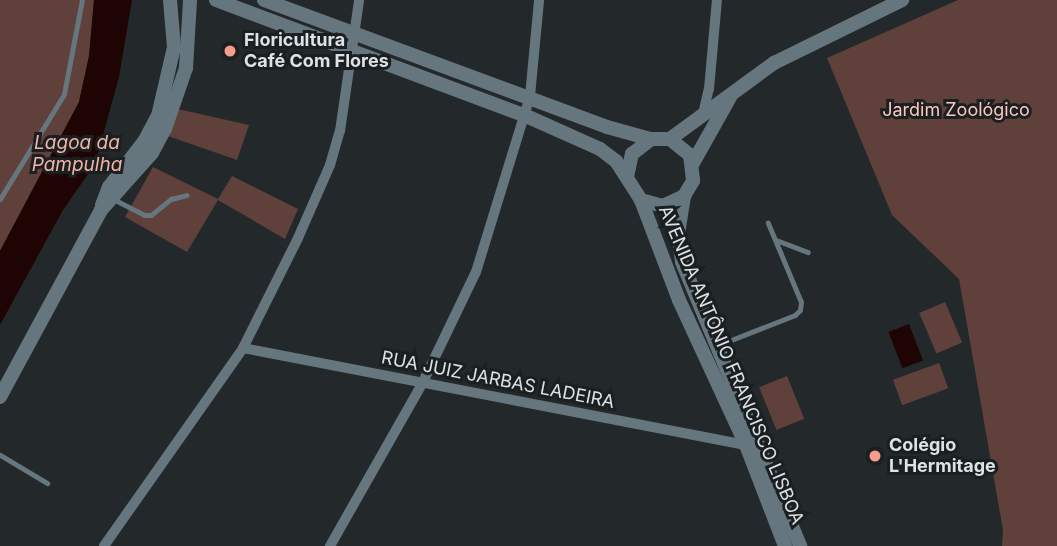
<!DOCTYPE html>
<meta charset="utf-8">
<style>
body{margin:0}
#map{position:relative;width:1057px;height:546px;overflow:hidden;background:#23292b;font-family:Inter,sans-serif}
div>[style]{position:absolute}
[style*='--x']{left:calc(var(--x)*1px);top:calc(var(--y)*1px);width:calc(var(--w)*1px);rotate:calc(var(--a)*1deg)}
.green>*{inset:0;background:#5f403a;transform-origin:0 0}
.water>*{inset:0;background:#1e0402;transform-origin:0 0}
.service>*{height:5px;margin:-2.5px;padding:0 2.5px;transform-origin:2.5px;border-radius:2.5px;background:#66767e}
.minor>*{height:10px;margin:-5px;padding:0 5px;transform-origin:5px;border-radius:5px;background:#66767e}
.tertiary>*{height:14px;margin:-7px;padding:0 7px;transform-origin:7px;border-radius:7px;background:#66767e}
.dots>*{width:19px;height:19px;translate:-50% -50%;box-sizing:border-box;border:4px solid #1a1f22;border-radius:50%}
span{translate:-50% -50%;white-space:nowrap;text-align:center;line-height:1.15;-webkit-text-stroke:6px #1a1f22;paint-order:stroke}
.poi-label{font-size:18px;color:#dfe2e4;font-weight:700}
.left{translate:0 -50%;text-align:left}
.park-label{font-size:18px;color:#ffc8bd}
.street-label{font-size:18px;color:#dfe2e4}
.water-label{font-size:19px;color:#f4b2a4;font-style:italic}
</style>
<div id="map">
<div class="green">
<i style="clip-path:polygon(0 0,94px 0,89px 56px,79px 102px,0 251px)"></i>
<i style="clip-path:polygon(958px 0,1057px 0,1057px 546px,1002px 546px,1003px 530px,959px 279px,892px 215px,827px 58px)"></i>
<i style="clip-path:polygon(178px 109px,249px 125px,237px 160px,168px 136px)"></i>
<i style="clip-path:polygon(153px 167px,218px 199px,232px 176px,298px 209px,285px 239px,218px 200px,187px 252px,125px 217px)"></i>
<i style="left:945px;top:302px;width:44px;height:28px;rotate:67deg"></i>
<i style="left:939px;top:363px;width:27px;height:49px;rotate:70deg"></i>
<i style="left:787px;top:376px;width:46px;height:30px;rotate:68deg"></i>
</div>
<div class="water">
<i style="clip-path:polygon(94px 0,132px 0,119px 77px,95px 164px,63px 210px,0 325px,0 251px,79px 102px,89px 56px)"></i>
<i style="left:909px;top:324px;width:39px;height:22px;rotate:69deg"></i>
</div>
<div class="service">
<i style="--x:0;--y:199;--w:123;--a:-58.6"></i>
<i style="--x:64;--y:94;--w:96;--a:-79.2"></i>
<i style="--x:113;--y:199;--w:35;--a:27"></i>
<i style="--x:144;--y:215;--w:7;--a:0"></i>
<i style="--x:151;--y:215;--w:26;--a:-39"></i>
<i style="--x:171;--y:199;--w:16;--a:-14"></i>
<i style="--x:776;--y:240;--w:34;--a:21"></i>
<i style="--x:726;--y:342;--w:74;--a:-21.4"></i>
<i style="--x:795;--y:315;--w:7;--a:-45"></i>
<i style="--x:800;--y:310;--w:8;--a:-83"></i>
<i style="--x:801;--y:302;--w:86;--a:-112.7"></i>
<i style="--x:0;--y:455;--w:55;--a:30.8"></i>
</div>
<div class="minor">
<i style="--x:703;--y:114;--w:26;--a:-77"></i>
<i style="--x:709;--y:89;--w:89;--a:-84.9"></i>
<i style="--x:243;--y:348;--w:512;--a:10.92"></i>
<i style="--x:104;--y:546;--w:242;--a:-54.9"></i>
<i style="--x:243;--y:348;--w:123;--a:-63.4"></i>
<i style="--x:298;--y:238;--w:80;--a:-66.3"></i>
<i style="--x:330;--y:165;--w:35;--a:-74"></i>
<i style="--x:340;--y:131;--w:132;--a:-81.7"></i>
<i style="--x:330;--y:546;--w:186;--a:-60.4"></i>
<i style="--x:422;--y:384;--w:124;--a:-64.3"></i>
<i style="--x:476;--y:272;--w:184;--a:-72.9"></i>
<i style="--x:530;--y:96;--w:96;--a:-84.6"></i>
</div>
<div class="tertiary">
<i style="--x:216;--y:0;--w:329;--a:20.5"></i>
<i style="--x:524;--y:115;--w:83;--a:24.1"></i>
<i style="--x:600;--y:149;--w:20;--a:37"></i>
<i style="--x:616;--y:161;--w:46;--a:57.3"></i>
<i style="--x:641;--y:200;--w:107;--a:69.2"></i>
<i style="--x:679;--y:300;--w:160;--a:65.2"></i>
<i style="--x:746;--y:445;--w:108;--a:68.9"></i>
<i style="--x:264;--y:0;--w:366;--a:20.3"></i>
<i style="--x:607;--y:127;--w:46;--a:15.3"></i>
<i style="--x:670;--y:139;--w:129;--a:-36.2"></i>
<i style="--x:774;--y:63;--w:143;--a:-26.2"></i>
<i style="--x:693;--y:163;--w:76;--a:-60.7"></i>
<i style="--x:627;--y:177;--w:24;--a:-78"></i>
<i style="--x:632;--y:154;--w:24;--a:-38"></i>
<i style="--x:651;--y:139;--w:19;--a:0"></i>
<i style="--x:670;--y:139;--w:26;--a:39"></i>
<i style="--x:690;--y:155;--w:26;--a:83"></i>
<i style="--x:693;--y:181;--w:17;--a:121"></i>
<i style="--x:684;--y:196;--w:23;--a:155"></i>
<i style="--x:663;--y:206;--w:23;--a:-165"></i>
<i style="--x:684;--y:196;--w:37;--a:99"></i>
<i style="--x:678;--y:233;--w:29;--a:82"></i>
<i style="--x:682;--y:262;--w:308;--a:67.4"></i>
<i style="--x:102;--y:205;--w:19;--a:-69"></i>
<i style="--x:109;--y:187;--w:59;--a:-52.5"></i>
<i style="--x:145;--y:140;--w:27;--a:-62"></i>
<i style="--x:158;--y:116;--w:71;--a:-76.9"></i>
<i style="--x:174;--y:47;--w:47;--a:-94.9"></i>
<i style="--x:0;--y:397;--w:213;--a:-61.6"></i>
<i style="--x:101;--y:210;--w:76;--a:-48.2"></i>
<i style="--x:152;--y:153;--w:27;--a:-62"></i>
<i style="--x:165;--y:129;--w:65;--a:-71"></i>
<i style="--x:186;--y:68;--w:68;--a:-86.6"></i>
</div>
<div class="dots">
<i style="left:230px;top:51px;background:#f49d8c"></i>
<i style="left:875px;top:456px;background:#f49d8c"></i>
</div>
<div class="poi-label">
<span class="left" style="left:244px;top:51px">Floricultura<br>Café Com Flores</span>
<span class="left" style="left:889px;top:456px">Colégio<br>L'Hermitage</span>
</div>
<div class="park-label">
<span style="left:956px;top:110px">Jardim Zoológico</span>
</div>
<div class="street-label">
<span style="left:731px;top:365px;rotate:67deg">AVENIDA ANTÔNIO FRANCISCO LISBOA</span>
<span style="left:498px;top:380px;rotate:11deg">RUA JUIZ JARBAS LADEIRA</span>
</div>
<div class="water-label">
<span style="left:77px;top:154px">Lagoa da<br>Pampulha</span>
</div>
</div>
